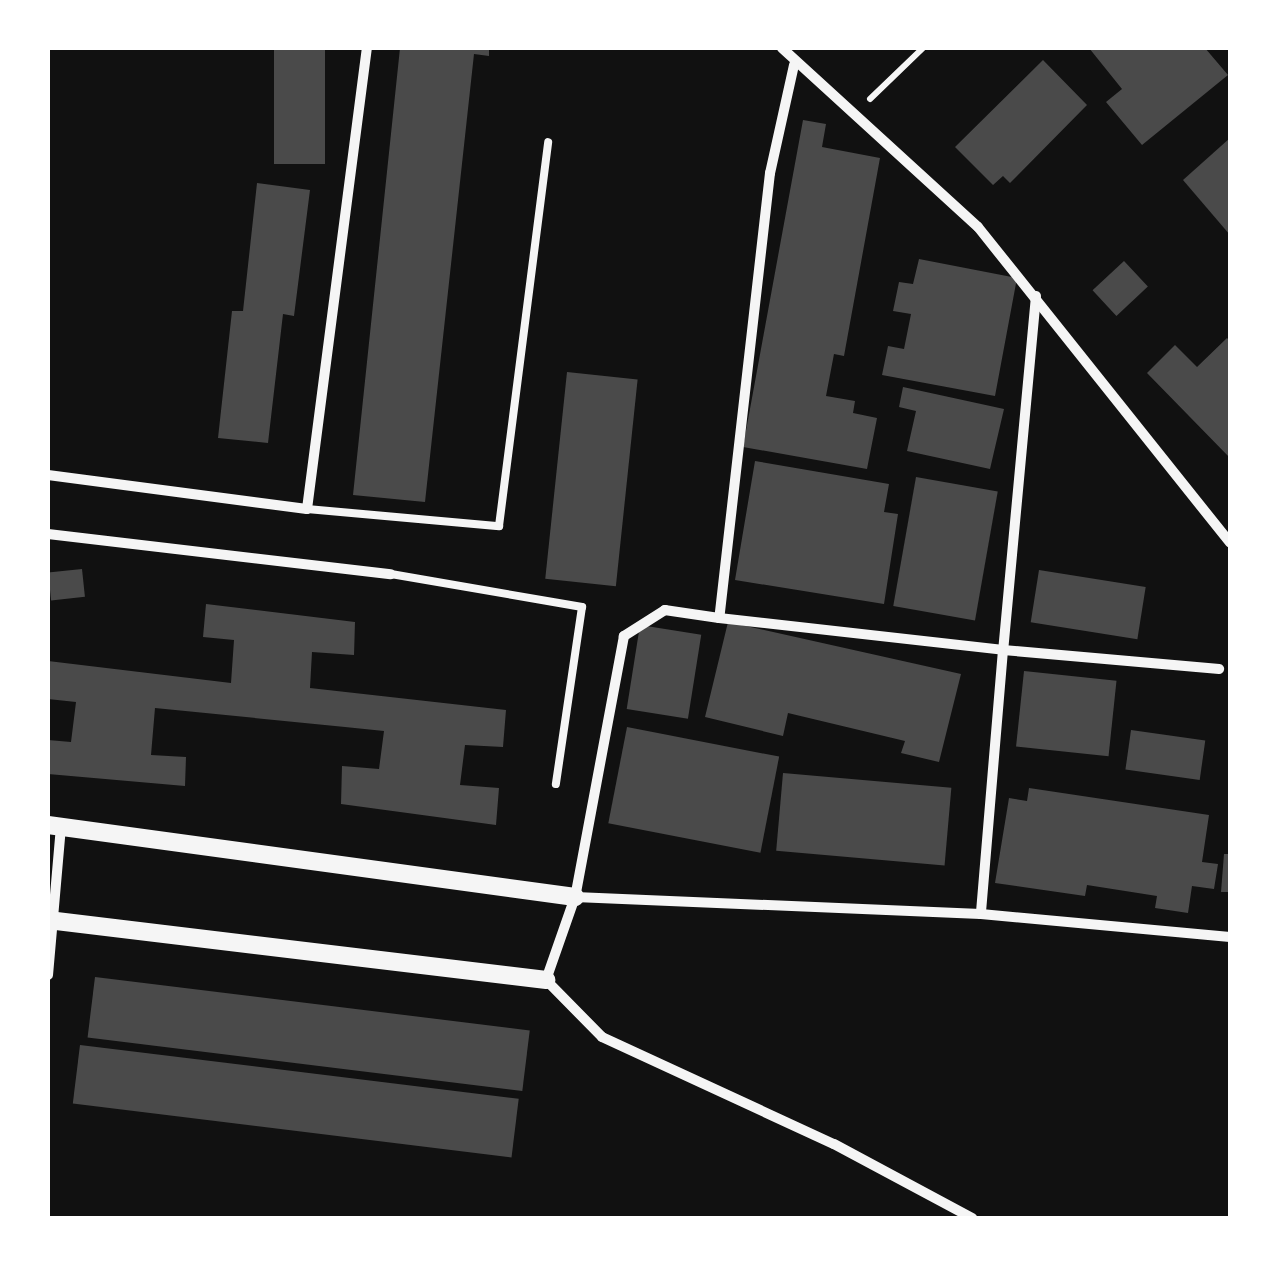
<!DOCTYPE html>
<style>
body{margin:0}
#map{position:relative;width:1278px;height:1266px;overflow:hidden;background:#111;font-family:"Golos Text",sans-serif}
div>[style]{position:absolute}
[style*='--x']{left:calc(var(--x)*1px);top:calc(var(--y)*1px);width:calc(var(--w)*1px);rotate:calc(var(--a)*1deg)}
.building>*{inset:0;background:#4a4a4a;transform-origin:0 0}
.path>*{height:6px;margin:-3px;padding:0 3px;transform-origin:3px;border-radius:3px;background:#f5f5f5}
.service>*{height:8px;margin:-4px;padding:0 4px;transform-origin:4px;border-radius:4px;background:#f5f5f5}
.minor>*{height:10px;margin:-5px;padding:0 5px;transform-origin:5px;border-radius:5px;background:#f5f5f5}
.tertiary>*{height:18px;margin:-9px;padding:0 9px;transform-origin:9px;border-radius:9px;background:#f5f5f5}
span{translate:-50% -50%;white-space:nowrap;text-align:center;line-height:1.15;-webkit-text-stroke:8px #fff;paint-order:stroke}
.frame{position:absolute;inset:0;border:50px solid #fff;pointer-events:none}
</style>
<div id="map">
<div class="building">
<i style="left:274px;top:48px;width:51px;height:116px"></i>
<i style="clip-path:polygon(400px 48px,489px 48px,489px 56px,474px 54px,425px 502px,353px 495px)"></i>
<i style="clip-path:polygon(1089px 48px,1205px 48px,1228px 75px,1142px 145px,1106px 102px,1122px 89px)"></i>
<i style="clip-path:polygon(1043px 60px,1087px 105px,1010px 183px,1003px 176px,993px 185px,955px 147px)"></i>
<i style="clip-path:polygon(803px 120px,826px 124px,822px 147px,880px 158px,844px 356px,834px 354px,826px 396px,855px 401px,853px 413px,877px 418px,867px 469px,743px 447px)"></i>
<i style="clip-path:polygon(1230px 138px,1230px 235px,1183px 180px)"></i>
<i style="clip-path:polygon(257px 183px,310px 190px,294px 316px,283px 314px,268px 443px,218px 438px,232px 311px,243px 311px)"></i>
<i style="clip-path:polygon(919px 259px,1017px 278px,995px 396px,882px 375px,888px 346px,904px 349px,911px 314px,893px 311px,899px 282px,913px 284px)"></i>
<i style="left:1124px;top:261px;width:35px;height:43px;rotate:47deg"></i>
<i style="clip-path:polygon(1227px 338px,1230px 341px,1230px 458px,1147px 373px,1175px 345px,1197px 367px)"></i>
<i style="left:567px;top:372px;width:71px;height:208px;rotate:6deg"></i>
<i style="clip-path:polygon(903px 387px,1004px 409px,990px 469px,907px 451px,916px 411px,899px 407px)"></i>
<i style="clip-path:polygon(755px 461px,889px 484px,884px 512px,898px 514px,884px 604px,735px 580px)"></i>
<i style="left:916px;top:477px;width:83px;height:131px;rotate:10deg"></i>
<i style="left:82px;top:569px;width:28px;height:34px;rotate:84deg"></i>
<i style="left:1039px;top:570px;width:108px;height:53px;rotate:9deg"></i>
<i style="clip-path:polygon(206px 604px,355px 622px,354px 655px,312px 652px,310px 688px,506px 710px,503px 747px,465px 745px,460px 785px,499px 788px,496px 825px,341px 804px,342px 766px,379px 769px,384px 731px,345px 727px,155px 708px,151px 755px,186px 757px,185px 786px,48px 774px,48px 740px,71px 742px,76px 702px,48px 699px,48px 661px,231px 683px,234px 640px,203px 637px)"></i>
<i style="clip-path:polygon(728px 622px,961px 674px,939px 762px,901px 753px,905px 741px,788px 713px,783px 736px,705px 717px)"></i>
<i style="left:640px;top:625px;width:62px;height:85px;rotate:9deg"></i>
<i style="left:1024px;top:671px;width:93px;height:76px;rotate:6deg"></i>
<i style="left:627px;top:727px;width:155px;height:98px;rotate:11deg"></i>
<i style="left:1131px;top:730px;width:75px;height:40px;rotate:8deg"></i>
<i style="left:783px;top:773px;width:169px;height:78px;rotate:5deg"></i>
<i style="clip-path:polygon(1029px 788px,1209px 815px,1202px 862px,1218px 864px,1214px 889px,1192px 886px,1188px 913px,1155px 908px,1157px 896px,1087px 885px,1085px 896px,995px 883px,1009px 798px,1027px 801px)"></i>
<i style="clip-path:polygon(1224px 854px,1230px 854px,1230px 892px,1221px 892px)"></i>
<i style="left:95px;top:977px;width:438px;height:61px;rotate:7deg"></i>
<i style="left:80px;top:1045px;width:442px;height:59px;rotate:7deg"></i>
</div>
<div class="path">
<i style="--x:870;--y:99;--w:74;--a:-43.9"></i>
</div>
<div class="service">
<i style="--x:307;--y:509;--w:193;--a:5.1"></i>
<i style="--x:499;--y:526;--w:387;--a:-82.7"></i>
<i style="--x:391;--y:574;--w:194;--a:9.8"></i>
<i style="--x:582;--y:607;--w:179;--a:98.4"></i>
</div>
<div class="minor">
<i style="--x:782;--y:48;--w:265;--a:42.4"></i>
<i style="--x:978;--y:227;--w:404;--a:51.4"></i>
<i style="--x:794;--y:65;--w:111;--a:102.5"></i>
<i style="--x:770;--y:173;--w:448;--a:96.5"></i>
<i style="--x:719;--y:618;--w:55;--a:-171.6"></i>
<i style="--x:665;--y:610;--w:49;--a:147.6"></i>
<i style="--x:624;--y:636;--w:266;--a:100.6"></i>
<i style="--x:575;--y:897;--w:88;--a:109.3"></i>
<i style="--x:546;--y:980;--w:80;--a:45.5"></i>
<i style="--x:602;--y:1037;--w:255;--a:24.8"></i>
<i style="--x:834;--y:1144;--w:157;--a:28.2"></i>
<i style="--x:1036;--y:296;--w:356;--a:95.3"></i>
<i style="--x:1003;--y:650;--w:217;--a:5"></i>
<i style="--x:48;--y:475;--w:261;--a:7.5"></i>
<i style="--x:307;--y:509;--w:465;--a:-82.6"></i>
<i style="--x:48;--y:534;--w:345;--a:6.7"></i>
<i style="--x:719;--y:618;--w:286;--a:6.4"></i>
<i style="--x:1003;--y:650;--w:265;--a:94.8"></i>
<i style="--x:575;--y:897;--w:406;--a:2.4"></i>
<i style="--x:981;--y:914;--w:250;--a:5.3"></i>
<i style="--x:48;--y:975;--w:149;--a:-85"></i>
</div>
<div class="tertiary">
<i style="--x:48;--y:825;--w:532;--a:7.78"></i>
<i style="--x:48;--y:920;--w:502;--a:6.87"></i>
</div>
<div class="frame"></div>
</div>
